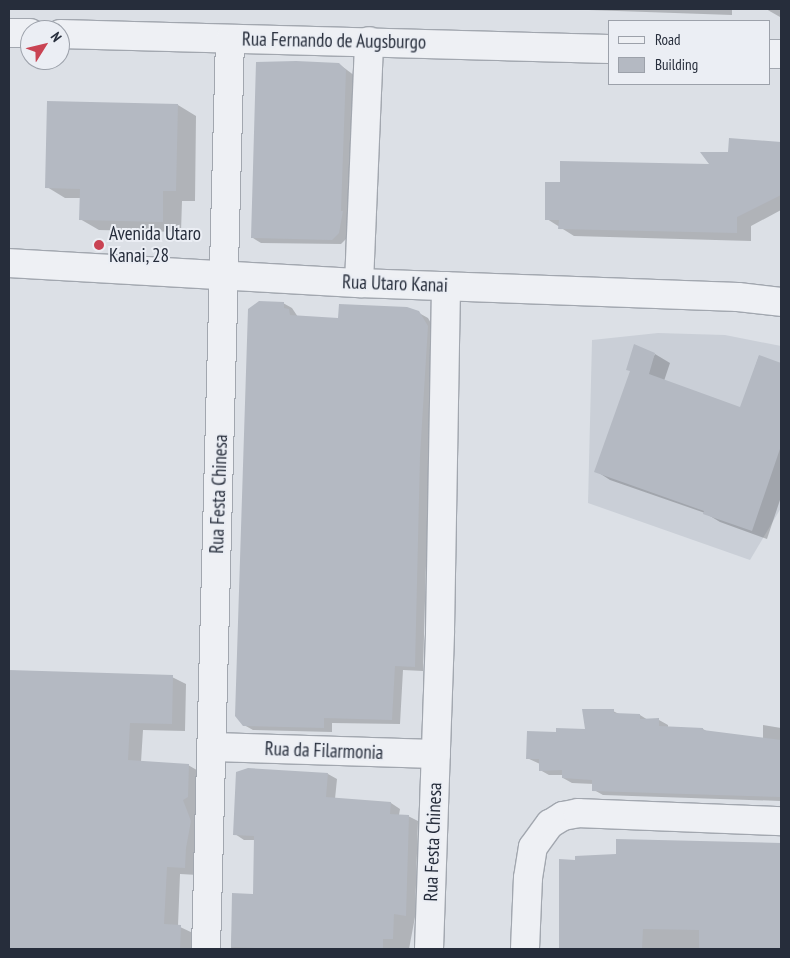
<!DOCTYPE html>
<style>
body{margin:0}
#map{position:relative;width:790px;height:958px;overflow:hidden;background:#dce0e6;font-family:"PT Sans Narrow",sans-serif}
div>[style]{position:absolute}
[style*='--x']{left:calc(var(--x)*1px);top:calc(var(--y)*1px);width:calc(var(--w)*1px);rotate:calc(var(--a)*1deg)}
.built>*{inset:0;background:#cacfd7}
.shadow>*{inset:0;background:#0003}
.building>*{inset:0;background:#b4b9c2}
.roads{filter:drop-shadow(1px 0 #a2a7af) drop-shadow(-1px 0 #a2a7af) drop-shadow(0 1px #a2a7af) drop-shadow(0 -1px #a2a7af)}
.minor>*{height:28px;margin:-14px;padding:0 14px;transform-origin:14px;border-radius:14px;background:#eef0f4}
.dots>*{width:14px;height:14px;translate:-50% -50%;box-sizing:border-box;border:2px solid #ebeef4;border-radius:50%}
span{translate:-50% -50%;white-space:nowrap;text-align:center;line-height:1.15;-webkit-text-stroke:4px #ebeef4;paint-order:stroke}
.street-label{font-size:19px;color:#262d3b}
.poi-label{font-size:19px;color:#262d3b}
.left{translate:0 -50%;text-align:left}
.frame{position:absolute;inset:0;border:10px solid #262d3b;pointer-events:none}
.legend{position:absolute;left:608px;top:20px;width:162px;height:65px;box-sizing:border-box;background:#ebeef4;border:1px solid #9ca1aa;margin:0;padding:6px 9px;list-style:none;font-size:15px;color:#262d3b}
.legend li{display:flex;align-items:center;gap:10px;height:25px}
.legend b{width:25px;border:1px solid #9ca1aa}
.north{position:absolute;left:20px;top:20px;width:50px;height:50px;box-sizing:border-box;background:#ebeef4;border:1px solid #9ca1aa;border-radius:50%;rotate:54deg;font-size:14px;font-weight:700;line-height:20px;text-align:center;color:#262d3b}
.north::after{content:'';display:block;margin:auto;width:18px;height:22px;background:#c94353;clip-path:polygon(50% 0,100% 100%,50% 72%,0 100%)}
</style>
<div id="map">
<div class="built">
<i style="clip-path:polygon(658px 333px,725px 335px,781px 346px,781px 508px,750px 560px,588px 503px,592px 340px)"></i>
</div>
<div class="shadow">
<i style="clip-path:polygon(560px 9px,732px 9px,732px 15px)"></i>
<i style="clip-path:polygon(766px 9px,781px 9px,781px 17px,780px 17px)"></i>
<i style="clip-path:polygon(339px 64px,355px 76px,351px 217px,347px 238px,341px 244px,261px 243px,253px 238px)"></i>
<i style="clip-path:polygon(178px 105px,196px 116px,195px 201px,182px 201px,181px 232px,99px 230px,80px 219px,81px 198px,65px 198px,47px 187px)"></i>
<i style="clip-path:polygon(730px 139px,781px 143px,781px 210px,751px 226px,751px 241px,574px 236px,547px 219px,561px 183px,712px 166px,729px 153px)"></i>
<i style="clip-path:polygon(283px 303px,292px 308px,298px 317px,339px 319px,419px 313px,428px 318px,436px 332px,429px 461px,423px 671px,403px 670px,400px 724px,332px 723px,332px 732px,253px 730px,244px 725px)"></i>
<i style="clip-path:polygon(655px 354px,670px 363px,664px 381px,741px 409px,759px 356px,781px 364px,781px 497px,767px 539px,720px 522px,705px 513px,610px 480px,596px 471px)"></i>
<i style="clip-path:polygon(9px 671px,172px 677px,186px 684px,185px 731px,143px 730px,141px 762px,188px 765px,202px 773px,201px 805px,196px 808px,204px 829px,198px 875px,180px 874px,178px 926px,195px 934px,194px 949px,9px 949px)"></i>
<i style="clip-path:polygon(613px 711px,621px 715px,640px 715px,648px 720px,659px 720px,668px 725px,668px 727px,703px 729px,708px 732px,763px 739px,763px 725px,781px 728px,781px 801px,603px 795px,594px 790px,594px 784px,572px 783px,563px 778px,563px 775px,549px 775px,540px 770px,540px 764px,527px 758px,557px 733px,586px 730px)"></i>
<i style="clip-path:polygon(328px 774px,337px 779px,335px 799px,391px 803px,400px 809px,399px 815px,408px 816px,418px 821px,415px 917px,409px 949px,231px 949px,234px 894px,254px 896px,255px 840px,244px 840px,235px 834px)"></i>
<i style="clip-path:polygon(618px 841px,781px 845px,781px 949px,560px 949px,561px 861px,577px 861px,617px 855px)"></i>
</div>
<div class="building">
<i style="clip-path:polygon(296px 61px,339px 63px,346px 70px,341px 211px,343px 211px,339px 233px,332px 240px,251px 238px,256px 62px)"></i>
<i style="clip-path:polygon(47px 101px,178px 104px,176px 191px,163px 191px,163px 222px,79px 220px,80px 189px,45px 188px)"></i>
<i style="clip-path:polygon(729px 138px,781px 142px,781px 195px,737px 217px,737px 233px,558px 229px,559px 220px,545px 220px,545px 182px,560px 182px,560px 161px,709px 164px,700px 152px,728px 152px)"></i>
<i style="clip-path:polygon(259px 301px,284px 302px,284px 308px,289px 309px,290px 315px,338px 318px,339px 304px,407px 307px,419px 311px,428px 326px,420px 456px,415px 667px,395px 666px,392px 720px,324px 718px,324px 728px,243px 726px,235px 716px,248px 309px)"></i>
<i style="clip-path:polygon(634px 344px,655px 353px,649px 374px,740px 407px,759px 355px,781px 363px,781px 446px,752px 531px,703px 514px,704px 511px,594px 472px,630px 371px,626px 370px)"></i>
<i style="clip-path:polygon(9px 670px,173px 675px,172px 724px,130px 723px,128px 760px,189px 764px,188px 797px,183px 800px,191px 821px,186px 848px,185px 868px,167px 867px,164px 924px,181px 925px,180px 949px,9px 949px)"></i>
<i style="clip-path:polygon(582px 709px,614px 709px,614px 713px,640px 714px,640px 719px,659px 718px,659px 726px,703px 728px,703px 730px,781px 740px,781px 797px,592px 791px,592px 780px,562px 778px,562px 770px,539px 771px,539px 759px,526px 759px,527px 731px,556px 732px,556px 728px,585px 729px)"></i>
<i style="clip-path:polygon(248px 768px,328px 773px,326px 797px,391px 802px,390px 814px,409px 815px,406px 916px,394px 914px,393px 939px,383px 939px,383px 949px,278px 949px,231px 947px,232px 893px,253px 894px,254px 836px,233px 835px,236px 772px)"></i>
<i style="clip-path:polygon(616px 839px,781px 843px,780px 949px,699px 949px,699px 930px,643px 929px,642px 949px,559px 949px,559px 859px,575px 860px,575px 856px,616px 854px)"></i>
</div>
<div class="roads">
<div class="minor">
<i style="--x:9;--y:33;--w:21;--a:0"></i>
<i style="--x:60;--y:34;--w:549;--a:1.57"></i>
<i style="--x:769;--y:54;--w:12;--a:0"></i>
<i style="--x:9;--y:263;--w:351;--a:3.3"></i>
<i style="--x:359;--y:283;--w:379;--a:2.1"></i>
<i style="--x:738;--y:297;--w:43;--a:6.6"></i>
<i style="--x:359;--y:283;--w:242;--a:-87.6"></i>
<i style="--x:212;--y:747;--w:224;--a:1.8"></i>
<i style="--x:206;--y:949;--w:910;--a:-88.49"></i>
<i style="--x:429;--y:949;--w:318;--a:-88"></i>
<i style="--x:440;--y:631;--w:345;--a:-89"></i>
<i style="--x:525;--y:949;--w:71;--a:-87.6"></i>
<i style="--x:528;--y:878;--w:31;--a:-81"></i>
<i style="--x:533;--y:847;--w:29;--a:-54"></i>
<i style="--x:550;--y:824;--w:15;--a:-32"></i>
<i style="--x:563;--y:816;--w:15;--a:-11"></i>
<i style="--x:578;--y:813;--w:203;--a:2.3"></i>
</div>
</div>
<div class="dots">
<i style="left:99px;top:245px;background:#c94353"></i>
</div>
<div class="street-label">
<span style="left:334px;top:41px;rotate:1deg">Rua Fernando de Augsburgo</span>
<span style="left:395px;top:284px;rotate:2deg">Rua Utaro Kanai</span>
<span style="left:219px;top:494px;rotate:-88deg">Rua Festa Chinesa</span>
<span style="left:324px;top:751px;rotate:2deg">Rua da Filarmonia</span>
<span style="left:433px;top:842px;rotate:-88deg">Rua Festa Chinesa</span>
</div>
<div class="poi-label">
<span class="left" style="left:109px;top:245px">Avenida Utaro<br>Kanai, 28</span>
</div>
<div class="frame"></div>
<ul class="legend">
<li><b style="height:6px;background:#eef0f4"></b>Road</li>
<li><b style="height:14px;background:#b4b9c2"></b>Building</li>
</ul>
<div class="north">N</div>
</div>
